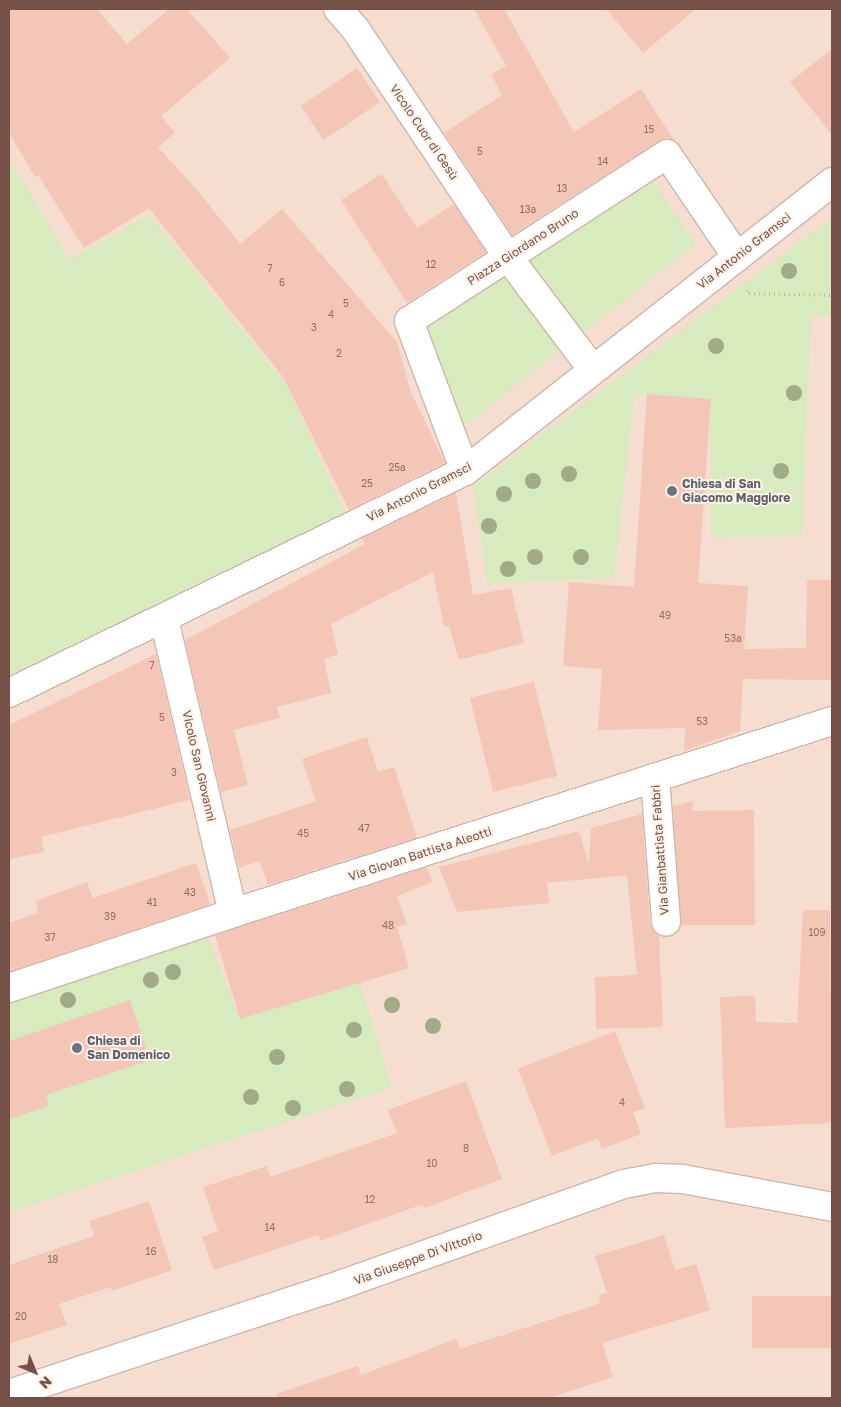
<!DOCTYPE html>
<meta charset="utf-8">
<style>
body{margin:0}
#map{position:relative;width:841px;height:1407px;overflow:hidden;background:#fdeee1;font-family:"Golos Text",sans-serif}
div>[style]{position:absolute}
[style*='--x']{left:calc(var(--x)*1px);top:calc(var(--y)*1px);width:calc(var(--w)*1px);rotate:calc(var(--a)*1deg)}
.residential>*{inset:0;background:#f5decf;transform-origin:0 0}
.green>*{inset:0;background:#d8ebbf}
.building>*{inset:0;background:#f3c6b8;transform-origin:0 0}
.path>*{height:3px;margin-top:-1.5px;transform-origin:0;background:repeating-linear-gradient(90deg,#d8a99b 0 1px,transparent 0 5px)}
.roads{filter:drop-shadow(1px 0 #d0b5ab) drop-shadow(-1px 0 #d0b5ab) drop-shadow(0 1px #d0b5ab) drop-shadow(0 -1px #d0b5ab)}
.pedestrian>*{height:28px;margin:-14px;padding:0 14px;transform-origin:14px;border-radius:14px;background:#fff}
.minor>*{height:28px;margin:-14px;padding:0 14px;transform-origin:14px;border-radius:14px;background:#fff}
.trees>*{width:16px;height:16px;margin:-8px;border-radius:50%;background:#a1ab86}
.dots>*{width:14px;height:14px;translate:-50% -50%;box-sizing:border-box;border:2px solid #fff2e8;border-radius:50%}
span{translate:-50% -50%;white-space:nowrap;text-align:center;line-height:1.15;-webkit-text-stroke:4px #fff2e8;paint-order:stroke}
.number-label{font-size:10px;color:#946e63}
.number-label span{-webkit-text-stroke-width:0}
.street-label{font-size:12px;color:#755047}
.worship-label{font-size:12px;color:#5b616d;font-weight:700}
.left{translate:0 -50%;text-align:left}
.frame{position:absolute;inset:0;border:10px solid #755047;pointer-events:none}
.north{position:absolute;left:10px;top:1347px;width:50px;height:50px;-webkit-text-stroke:4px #fff2e8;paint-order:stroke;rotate:135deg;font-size:14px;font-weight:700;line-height:20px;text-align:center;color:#755047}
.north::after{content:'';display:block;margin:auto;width:18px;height:22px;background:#755047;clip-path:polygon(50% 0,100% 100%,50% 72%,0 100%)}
</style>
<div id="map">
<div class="residential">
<i style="left:9px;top:9px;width:823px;height:1389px"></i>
</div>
<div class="green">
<i style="clip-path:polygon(9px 159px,70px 260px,149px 215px,286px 384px,348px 520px,9px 680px)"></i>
<i style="clip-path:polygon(650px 177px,696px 244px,464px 426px,425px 324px)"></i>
<i style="clip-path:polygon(832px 218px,832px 317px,811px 315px,802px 535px,711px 538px,711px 400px,647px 394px,634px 398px,614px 578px,487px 583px,473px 486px)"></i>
<i style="clip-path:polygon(202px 924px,240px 1018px,360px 983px,392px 1088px,9px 1212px,9px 995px)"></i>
</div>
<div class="building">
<i style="clip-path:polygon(9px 9px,97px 9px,127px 44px,169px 9px,187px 9px,230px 58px,161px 116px,175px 133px,158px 147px,199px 192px,240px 244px,282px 209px,397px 342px,410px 390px,445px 463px,349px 510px,283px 377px,149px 208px,84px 248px,38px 175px,35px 177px,9px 133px)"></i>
<i style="clip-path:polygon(474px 9px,504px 9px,574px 132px,641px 89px,674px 140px,666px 138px,659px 141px,512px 235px,444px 133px,502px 95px,491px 74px,506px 66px)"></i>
<i style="clip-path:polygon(606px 9px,696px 9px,643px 53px)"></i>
<i style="clip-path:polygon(832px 49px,832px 135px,790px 82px)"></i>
<i style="left:357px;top:68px;width:41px;height:68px;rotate:56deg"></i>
<i style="clip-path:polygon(382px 174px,417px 228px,454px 204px,486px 252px,407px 303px,341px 200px)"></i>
<i style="clip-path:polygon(647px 394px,711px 399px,698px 583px,748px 586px,744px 649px,806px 648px,807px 580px,832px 580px,832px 680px,743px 679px,740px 731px,684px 751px,685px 728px,598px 730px,602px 669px,563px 666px,569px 582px,634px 587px)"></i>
<i style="clip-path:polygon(456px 493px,473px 595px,511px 588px,524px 643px,459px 660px,449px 626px,444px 627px,433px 572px,331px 624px,338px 654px,324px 659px,331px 693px,277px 707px,280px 718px,234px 730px,248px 785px,221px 792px,185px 640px,365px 544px,362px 538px)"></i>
<i style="clip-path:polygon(156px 654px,190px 800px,41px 837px,44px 852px,9px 859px,9px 725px)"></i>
<i style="left:534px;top:682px;width:97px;height:66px;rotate:76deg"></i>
<i style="clip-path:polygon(367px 737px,378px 772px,394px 767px,417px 838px,268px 885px,260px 861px,239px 868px,230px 830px,316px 801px,302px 759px)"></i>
<i style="clip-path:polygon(693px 801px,692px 811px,754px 810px,755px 925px,681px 925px,673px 806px)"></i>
<i style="clip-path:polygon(642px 814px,650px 923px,653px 931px,659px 936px,663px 1027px,596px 1029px,595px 977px,637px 975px,627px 875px,547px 883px,549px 903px,457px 912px,439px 867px,579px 831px,589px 864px,591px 828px)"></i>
<i style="clip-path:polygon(196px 863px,210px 904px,9px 972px,9px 923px,38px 913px,36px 901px,87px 882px,93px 898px)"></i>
<i style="clip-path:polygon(427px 867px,432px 882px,397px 896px,407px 924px,397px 927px,409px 968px,240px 1019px,215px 935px)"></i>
<i style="clip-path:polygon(803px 910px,830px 910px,832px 1123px,725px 1128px,720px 997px,755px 996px,756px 1022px,797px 1023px)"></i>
<i style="clip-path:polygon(130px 1000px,150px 1060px,46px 1095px,49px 1106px,9px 1119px,9px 1041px)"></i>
<i style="clip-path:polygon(615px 1031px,645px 1108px,633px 1112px,641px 1134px,602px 1149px,598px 1138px,552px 1156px,518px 1069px)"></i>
<i style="clip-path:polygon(466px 1081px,502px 1179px,424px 1208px,423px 1204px,320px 1241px,318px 1235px,214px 1270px,202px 1237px,218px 1231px,203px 1187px,267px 1166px,270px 1177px,397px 1133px,388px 1110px)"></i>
<i style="clip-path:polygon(149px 1201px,172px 1270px,112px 1291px,111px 1287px,59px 1304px,67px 1325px,9px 1344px,9px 1265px,94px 1236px,89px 1221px)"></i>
<i style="clip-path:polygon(664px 1235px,675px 1270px,696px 1264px,710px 1310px,602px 1343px,613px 1377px,549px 1398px,278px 1398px,277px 1394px,358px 1366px,361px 1375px,456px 1339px,460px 1349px,601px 1303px,598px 1295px,607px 1293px,595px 1256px)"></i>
<i style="left:752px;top:1296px;width:80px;height:52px"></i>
</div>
<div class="path">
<i style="--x:747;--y:290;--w:4;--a:56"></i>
<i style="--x:749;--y:293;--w:83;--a:1.4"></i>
</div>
<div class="roads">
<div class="pedestrian">
<i style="--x:508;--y:257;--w:141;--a:53"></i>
<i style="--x:655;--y:778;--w:144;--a:85.6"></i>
</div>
<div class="minor">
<i style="--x:338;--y:9;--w:28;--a:49"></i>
<i style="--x:356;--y:30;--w:273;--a:56.2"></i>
<i style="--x:465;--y:471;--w:160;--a:-110.5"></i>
<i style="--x:409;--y:321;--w:307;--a:-32.9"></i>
<i style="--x:667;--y:154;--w:125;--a:55.8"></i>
<i style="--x:164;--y:619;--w:302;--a:76.8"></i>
<i style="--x:9;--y:693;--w:507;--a:-25.96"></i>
<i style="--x:465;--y:471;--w:467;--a:-38.2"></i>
<i style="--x:9;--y:988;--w:236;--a:-18.5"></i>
<i style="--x:233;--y:913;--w:629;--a:-17.77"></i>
<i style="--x:9;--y:1394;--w:334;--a:-18.2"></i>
<i style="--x:326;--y:1290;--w:316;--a:-19.6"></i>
<i style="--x:624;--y:1184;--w:32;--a:-11"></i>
<i style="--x:655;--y:1178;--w:28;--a:2"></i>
<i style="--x:683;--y:1179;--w:152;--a:10.6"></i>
</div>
</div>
<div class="trees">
<i style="left:789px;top:271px"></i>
<i style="left:716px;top:346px"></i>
<i style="left:794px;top:393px"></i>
<i style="left:781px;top:471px"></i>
<i style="left:569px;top:474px"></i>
<i style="left:533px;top:481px"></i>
<i style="left:504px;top:494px"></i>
<i style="left:489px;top:526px"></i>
<i style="left:535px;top:557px"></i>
<i style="left:581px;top:557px"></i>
<i style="left:508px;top:569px"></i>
<i style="left:173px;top:972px"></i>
<i style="left:151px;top:980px"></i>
<i style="left:68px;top:1000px"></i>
<i style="left:392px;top:1005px"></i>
<i style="left:433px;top:1026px"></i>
<i style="left:354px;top:1030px"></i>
<i style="left:277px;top:1057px"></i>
<i style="left:347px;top:1089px"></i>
<i style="left:251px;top:1097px"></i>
<i style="left:293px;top:1108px"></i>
</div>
<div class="dots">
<i style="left:672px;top:491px;background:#6b7280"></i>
<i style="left:77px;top:1048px;background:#6b7280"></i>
</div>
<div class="number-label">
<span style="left:649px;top:130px">15</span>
<span style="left:480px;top:152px">5</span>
<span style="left:603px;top:162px">14</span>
<span style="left:562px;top:189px">13</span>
<span style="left:528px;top:210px">13a</span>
<span style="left:431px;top:265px">12</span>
<span style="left:270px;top:269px">7</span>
<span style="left:282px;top:283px">6</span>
<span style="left:346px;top:304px">5</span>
<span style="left:331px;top:315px">4</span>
<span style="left:314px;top:328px">3</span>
<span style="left:339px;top:354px">2</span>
<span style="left:397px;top:468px">25a</span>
<span style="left:367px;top:484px">25</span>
<span style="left:665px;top:616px">49</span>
<span style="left:733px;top:639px">53a</span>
<span style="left:152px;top:666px">7</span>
<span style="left:162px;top:718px">5</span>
<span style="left:702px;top:722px">53</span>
<span style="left:174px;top:773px">3</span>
<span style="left:364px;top:829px">47</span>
<span style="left:303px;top:834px">45</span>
<span style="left:190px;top:893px">43</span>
<span style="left:152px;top:903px">41</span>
<span style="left:110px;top:917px">39</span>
<span style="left:388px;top:926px">48</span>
<span style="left:817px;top:933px">109</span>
<span style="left:50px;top:938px">37</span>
<span style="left:622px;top:1103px">4</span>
<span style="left:466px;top:1149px">8</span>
<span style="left:432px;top:1164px">10</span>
<span style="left:370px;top:1200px">12</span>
<span style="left:270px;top:1228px">14</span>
<span style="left:151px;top:1252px">16</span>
<span style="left:53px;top:1260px">18</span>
<span style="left:21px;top:1317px">20</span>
</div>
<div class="street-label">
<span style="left:424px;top:132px;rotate:56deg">Vicolo Cuor di Gesù</span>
<span style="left:523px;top:247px;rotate:-33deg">Piazza Giordano Bruno</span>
<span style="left:744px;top:251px;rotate:-38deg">Via Antonio Gramsci</span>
<span style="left:419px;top:492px;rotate:-27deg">Via Antonio Gramsci</span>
<span style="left:199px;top:766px;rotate:77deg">Vicolo San Giovanni</span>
<span style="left:660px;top:850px;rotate:-94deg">Via Gianbattista Fabbri</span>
<span style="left:420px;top:854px;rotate:-18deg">Via Giovan Battista Aleotti</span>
<span style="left:418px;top:1258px;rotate:-20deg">Via Giuseppe Di Vittorio</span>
</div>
<div class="worship-label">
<span class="left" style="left:682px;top:491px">Chiesa di San<br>Giacomo Maggiore</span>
<span class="left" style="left:87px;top:1048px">Chiesa di<br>San Domenico</span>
</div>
<div class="frame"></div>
<div class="north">N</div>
</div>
